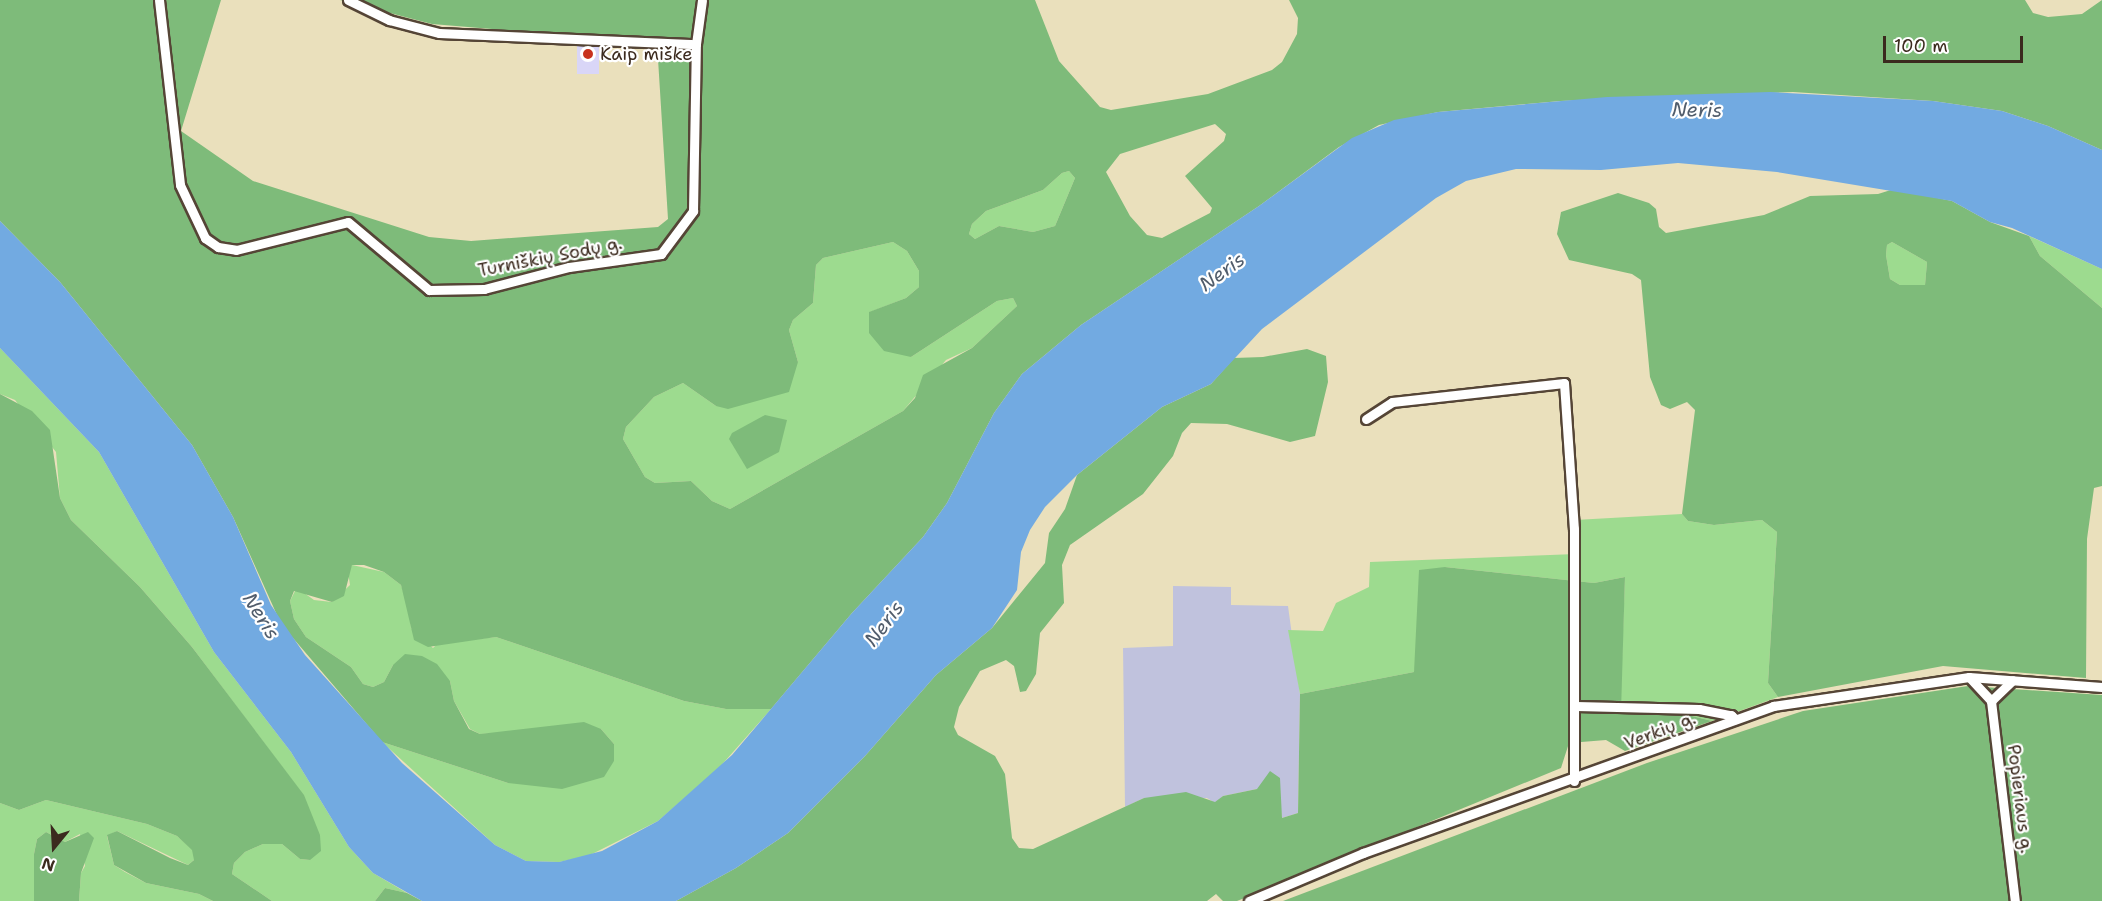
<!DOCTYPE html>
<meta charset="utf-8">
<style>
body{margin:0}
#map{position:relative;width:2102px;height:901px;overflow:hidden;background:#eae0bc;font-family:"Shantell Sans",sans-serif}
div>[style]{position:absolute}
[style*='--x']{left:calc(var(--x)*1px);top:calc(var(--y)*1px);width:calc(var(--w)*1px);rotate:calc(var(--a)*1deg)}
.built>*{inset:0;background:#d9d6f7;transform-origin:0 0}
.industrial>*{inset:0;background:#c0c2dd}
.green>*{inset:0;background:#9ddb8f}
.forest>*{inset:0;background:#7ebb7a}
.water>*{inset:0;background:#72aae1}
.roads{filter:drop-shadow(2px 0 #554536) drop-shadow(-2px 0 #554536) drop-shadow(0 2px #554536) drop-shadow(0 -2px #554536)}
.minor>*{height:9px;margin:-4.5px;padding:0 4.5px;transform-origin:4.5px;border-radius:4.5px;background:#fff}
.dots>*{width:16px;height:16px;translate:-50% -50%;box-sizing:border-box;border:3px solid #fff;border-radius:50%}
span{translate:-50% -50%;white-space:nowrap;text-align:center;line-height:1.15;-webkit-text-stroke:4.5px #fff;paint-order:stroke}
.poi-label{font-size:18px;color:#3b2a1e}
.left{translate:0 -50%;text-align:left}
.street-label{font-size:18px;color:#3b2a1e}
.water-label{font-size:20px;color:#515d6c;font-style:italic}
.north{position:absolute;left:24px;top:817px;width:60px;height:60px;-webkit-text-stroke:4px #fff;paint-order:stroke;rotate:198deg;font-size:16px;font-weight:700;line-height:24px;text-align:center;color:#3b2a1e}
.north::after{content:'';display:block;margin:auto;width:21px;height:27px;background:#3b2a1e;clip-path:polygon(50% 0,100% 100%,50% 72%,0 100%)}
.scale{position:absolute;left:1883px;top:36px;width:140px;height:27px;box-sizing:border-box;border:3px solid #3b2a1e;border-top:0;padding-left:8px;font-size:18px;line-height:21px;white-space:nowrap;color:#3b2a1e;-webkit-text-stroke:4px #fff;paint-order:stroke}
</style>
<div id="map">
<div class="built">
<i style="left:577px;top:45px;width:22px;height:29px"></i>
</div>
<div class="industrial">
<i style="clip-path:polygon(1173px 586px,1231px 587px,1231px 605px,1288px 606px,1300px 694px,1298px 813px,1282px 818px,1280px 804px,1257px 789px,1223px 796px,1215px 803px,1207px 798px,1144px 798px,1125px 807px,1123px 648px,1173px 646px)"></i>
</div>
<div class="green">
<i style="clip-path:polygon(1069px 171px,1075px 178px,1055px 226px,1033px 232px,999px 226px,975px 239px,969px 234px,972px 224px,986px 211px,1043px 190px,1062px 173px)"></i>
<i style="clip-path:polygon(2029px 236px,2102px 269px,2102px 308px,2040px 256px)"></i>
<i style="clip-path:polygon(893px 242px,907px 251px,919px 271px,919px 287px,906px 298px,870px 312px,911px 357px,997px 301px,1013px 298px,1017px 306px,972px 348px,946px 360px,903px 411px,730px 509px,712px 501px,691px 481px,655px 483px,645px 477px,623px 439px,626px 427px,654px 397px,683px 383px,716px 406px,798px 362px,789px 330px,793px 320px,813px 303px,816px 265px,823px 258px)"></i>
<i style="clip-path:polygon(1892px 242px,1927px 262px,1925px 285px,1900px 285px,1890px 279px,1886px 255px,1887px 245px)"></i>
<i style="clip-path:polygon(0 348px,99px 452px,214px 652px,291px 752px,349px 847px,373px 873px,407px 893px,385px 888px,375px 901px,272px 901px,232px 874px,234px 863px,245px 852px,263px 844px,282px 844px,300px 859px,310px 860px,304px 796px,192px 647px,140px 587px,71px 520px,60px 498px,56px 452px,15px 400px,0 394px)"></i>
<i style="clip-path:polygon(1682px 514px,1688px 521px,1714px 525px,1762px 520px,1777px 532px,1768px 683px,1778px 697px,1712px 721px,1688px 715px,1620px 712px,1625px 577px,1594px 583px,1445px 567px,1414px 672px,1300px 694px,1288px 630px,1323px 631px,1336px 603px,1369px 587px,1370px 562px,1576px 554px,1575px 520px)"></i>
<i style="clip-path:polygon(352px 565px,384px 572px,401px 585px,410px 612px,411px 628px,433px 648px,438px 643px,496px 637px,684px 701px,726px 709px,771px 709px,718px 769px,658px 821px,588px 856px,559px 862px,526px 861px,495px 845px,382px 742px,508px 783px,614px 761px,614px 744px,601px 729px,480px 734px,470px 729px,454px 701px,450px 681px,393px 665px,384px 682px,373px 687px,363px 684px,351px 667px,306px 637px,294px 619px,290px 601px,295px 591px,300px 590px,314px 600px,332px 602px,350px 585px,348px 572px)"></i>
<i style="clip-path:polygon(46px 800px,147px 824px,177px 836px,193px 850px,195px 859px,188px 865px,117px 831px,107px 836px,114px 865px,125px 872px,146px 883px,199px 894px,213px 901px,79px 901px,81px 873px,85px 866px,80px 834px,65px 842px,46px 832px,37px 839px,34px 854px,34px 901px,0 901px,0 803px,19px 810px)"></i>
</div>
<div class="forest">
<i style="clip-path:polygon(evenodd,0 0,221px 0,181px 131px,253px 181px,429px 237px,471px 241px,658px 227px,668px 219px,657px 43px,432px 24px,340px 0,1035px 0,1059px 61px,1100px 107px,1111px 110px,1208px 94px,1272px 70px,1282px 62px,1297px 34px,1298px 18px,1289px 0,2025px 0,2033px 13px,2048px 17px,2082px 14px,2102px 0,2102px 150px,2048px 126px,2002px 111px,1933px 101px,1793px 92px,1560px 101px,1438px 112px,1379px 125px,1339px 147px,1259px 206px,1081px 325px,1022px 374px,994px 413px,947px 503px,923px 537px,852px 613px,771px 709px,726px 709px,684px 701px,496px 637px,428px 647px,414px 640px,401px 585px,384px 572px,364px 565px,352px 565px,344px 596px,332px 602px,294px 591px,290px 601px,294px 619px,306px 637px,351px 667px,363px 684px,373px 687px,384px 682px,393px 665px,405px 654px,422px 656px,437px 664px,450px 681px,454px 701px,469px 729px,480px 734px,584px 722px,601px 729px,614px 744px,614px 761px,604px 777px,562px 789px,508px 783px,382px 742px,281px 624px,233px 517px,192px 445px,60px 282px,0 221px,0 0,1215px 124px,1226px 134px,1224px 141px,1185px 176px,1212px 208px,1210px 213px,1162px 238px,1147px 235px,1130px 216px,1106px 172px,1120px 154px,1215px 124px,0 0,1069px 171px,1075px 178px,1055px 226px,1033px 232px,999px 226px,975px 239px,969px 234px,972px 224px,986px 211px,1043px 190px,1062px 173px,1069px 171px,0 0,893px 242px,907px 251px,919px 271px,919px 287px,906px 298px,869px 312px,869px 333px,884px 351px,911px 357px,997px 301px,1013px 298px,1017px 306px,972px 348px,923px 375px,915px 398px,903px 411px,730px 509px,712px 501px,691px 481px,655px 483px,645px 477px,623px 439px,626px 427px,654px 397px,683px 383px,716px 406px,728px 409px,789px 392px,798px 362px,789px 330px,793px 320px,813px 303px,816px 265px,823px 258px,893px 242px)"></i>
<i style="clip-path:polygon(evenodd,1894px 189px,1952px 201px,1990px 222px,2029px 236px,2040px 256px,2102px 308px,2102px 486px,2094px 488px,2087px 539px,2086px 678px,1943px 666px,1778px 697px,1768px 683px,1777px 532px,1762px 520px,1714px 525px,1688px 521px,1682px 514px,1695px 410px,1687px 402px,1670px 409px,1661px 405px,1650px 377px,1641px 280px,1632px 274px,1569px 260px,1557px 234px,1561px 212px,1618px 193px,1649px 203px,1656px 209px,1659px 227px,1666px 233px,1764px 215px,1810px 196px,1878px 194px,1894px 189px,1892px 242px,1927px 262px,1925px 285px,1900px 285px,1890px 279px,1886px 255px,1887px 245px,1892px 242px)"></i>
<i style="clip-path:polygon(1307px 349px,1326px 356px,1328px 382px,1315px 436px,1290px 442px,1227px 424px,1191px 423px,1182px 433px,1173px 456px,1143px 494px,1070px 545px,1062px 565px,1064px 603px,1040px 633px,1036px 674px,1026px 691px,1020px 692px,1014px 666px,1006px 660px,980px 671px,959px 707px,954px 727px,958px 735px,995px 756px,1005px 774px,1012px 838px,1019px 848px,1033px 849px,1144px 798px,1186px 792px,1215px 802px,1223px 796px,1257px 789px,1270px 771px,1280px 778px,1282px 818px,1298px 813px,1300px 694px,1414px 672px,1419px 570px,1445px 567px,1594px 583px,1625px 577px,1621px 712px,1688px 715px,1712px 721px,1625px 751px,1606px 740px,1569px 743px,1561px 768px,1237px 901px,1223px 901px,1216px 894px,1207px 901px,676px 901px,736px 868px,788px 833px,865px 756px,936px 675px,992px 628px,1045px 563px,1049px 533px,1065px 509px,1077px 475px,1162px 407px,1211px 384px,1234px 358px,1263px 357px)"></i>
<i style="clip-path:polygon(0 394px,32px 411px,50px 430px,60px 498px,71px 520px,140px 587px,192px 647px,304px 795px,320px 835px,321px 851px,310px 860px,300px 859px,282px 844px,263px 844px,245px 852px,234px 863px,232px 874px,272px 901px,213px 901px,199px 894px,146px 883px,114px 865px,107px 835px,117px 831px,170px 858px,188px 865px,194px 860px,192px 850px,177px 836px,147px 824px,46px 800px,19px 810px,0 803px)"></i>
<i style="clip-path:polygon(765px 415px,787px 420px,779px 452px,747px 469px,729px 439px,732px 433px)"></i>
<i style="clip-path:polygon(1968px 686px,2102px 695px,2102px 901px,1283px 901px,1647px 763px,1803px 711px)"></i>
<i style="clip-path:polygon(46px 832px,65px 842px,88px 832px,94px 838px,81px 873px,79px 901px,34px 901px,34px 854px,37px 839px)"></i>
<i style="clip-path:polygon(385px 888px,407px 893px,422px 901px,375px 901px)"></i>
</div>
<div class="water">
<i style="clip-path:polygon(1770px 92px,1933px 101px,2002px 111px,2048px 126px,2102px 150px,2102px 269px,2012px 228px,1990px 222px,1952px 201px,1777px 172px,1678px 163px,1601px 170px,1516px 169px,1466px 181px,1436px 198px,1262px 329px,1211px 384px,1162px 407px,1077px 475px,1045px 507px,1030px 530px,1021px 552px,1017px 590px,992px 628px,936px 675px,865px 756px,788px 833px,736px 868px,676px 901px,422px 901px,373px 873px,349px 847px,291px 752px,214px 652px,99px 452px,0 348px,0 221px,60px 282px,192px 445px,233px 517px,271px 605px,305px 655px,402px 763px,495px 845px,526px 861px,559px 862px,602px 851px,658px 821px,732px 755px,852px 613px,923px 537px,947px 503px,994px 413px,1022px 374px,1081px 325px,1259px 206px,1352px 138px,1394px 120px,1438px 112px,1607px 97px)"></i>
</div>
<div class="roads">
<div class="minor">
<i style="--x:159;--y:0;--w:186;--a:83.5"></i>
<i style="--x:180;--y:185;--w:59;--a:64.7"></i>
<i style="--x:205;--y:238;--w:16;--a:35"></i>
<i style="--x:218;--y:247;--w:18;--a:9"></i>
<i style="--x:236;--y:250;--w:115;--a:-14"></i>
<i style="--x:348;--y:222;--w:106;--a:40"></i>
<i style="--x:429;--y:290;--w:55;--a:-1"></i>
<i style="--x:484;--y:289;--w:88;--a:-14.5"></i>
<i style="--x:569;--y:267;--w:93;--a:-8"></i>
<i style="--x:661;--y:254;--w:54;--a:-53.3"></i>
<i style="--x:693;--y:211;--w:167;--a:-89"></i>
<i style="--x:696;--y:44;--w:44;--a:-82.2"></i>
<i style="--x:348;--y:0;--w:46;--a:26"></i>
<i style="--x:389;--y:20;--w:52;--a:14.6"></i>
<i style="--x:439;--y:33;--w:257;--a:2.5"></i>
<i style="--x:1366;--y:419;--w:31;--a:-33"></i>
<i style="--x:1392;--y:402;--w:173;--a:-6.3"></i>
<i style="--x:1564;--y:383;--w:146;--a:86.1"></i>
<i style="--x:1574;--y:529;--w:252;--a:90"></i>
<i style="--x:1969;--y:677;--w:33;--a:47"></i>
<i style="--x:1991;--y:701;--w:201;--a:83.2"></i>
<i style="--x:1991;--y:701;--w:30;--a:-44"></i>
<i style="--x:1576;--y:706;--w:123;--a:1.4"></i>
<i style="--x:1699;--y:709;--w:33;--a:11"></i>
<i style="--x:1731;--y:715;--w:6;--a:45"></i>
<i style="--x:1249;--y:901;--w:124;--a:-22.8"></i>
<i style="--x:1363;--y:853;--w:436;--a:-19.7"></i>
<i style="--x:1773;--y:706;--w:198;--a:-8.4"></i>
<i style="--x:1969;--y:677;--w:133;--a:4.3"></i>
</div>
</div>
<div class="dots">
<i style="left:588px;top:54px;background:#c8321e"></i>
</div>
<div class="poi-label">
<span class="left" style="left:600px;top:54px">Kaip miške</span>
</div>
<div class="street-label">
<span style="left:550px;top:257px;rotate:-11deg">Turniškių Sodų g.</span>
<span style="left:1660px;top:731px;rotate:-21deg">Verkių g.</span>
<span style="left:2020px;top:799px;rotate:83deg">Popieriaus g.</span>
</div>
<div class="water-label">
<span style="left:1697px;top:110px;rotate:1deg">Neris</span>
<span style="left:1222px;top:272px;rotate:-36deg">Neris</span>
<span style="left:261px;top:616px;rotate:58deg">Neris</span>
<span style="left:884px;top:624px;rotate:-53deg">Neris</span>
</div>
<div class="north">N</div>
<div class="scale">100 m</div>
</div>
